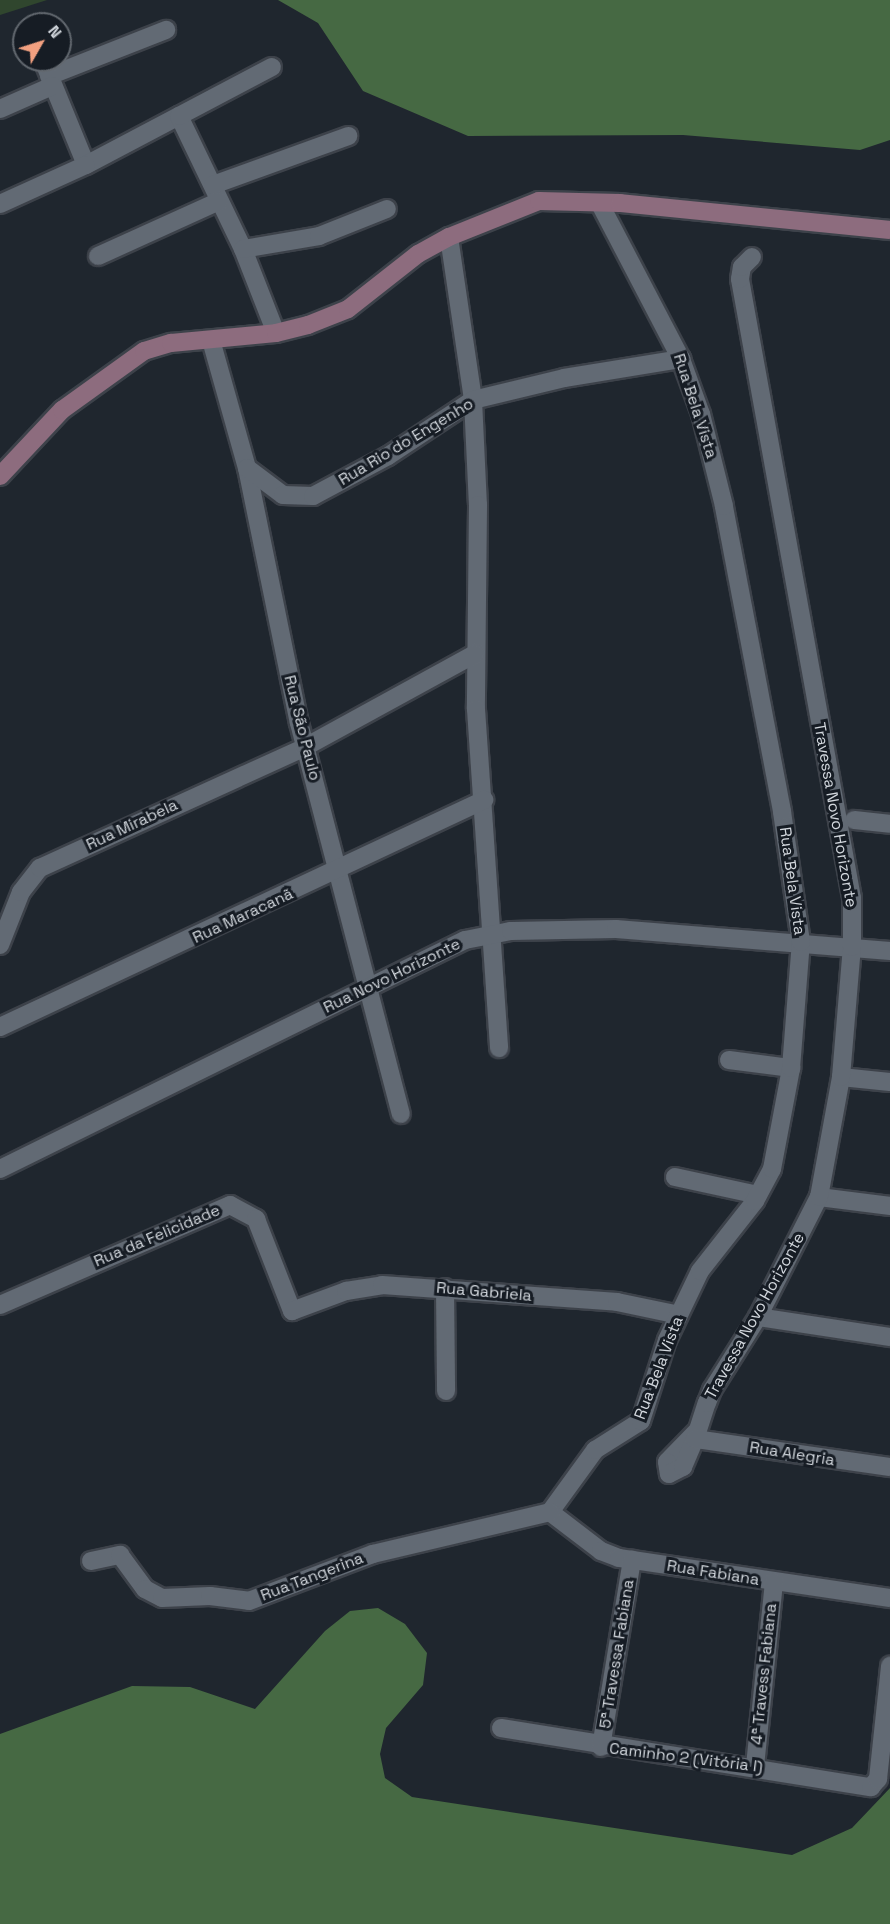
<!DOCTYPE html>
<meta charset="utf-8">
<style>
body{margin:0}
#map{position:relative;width:890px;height:1924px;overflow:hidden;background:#1f262e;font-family:"Space Grotesk",sans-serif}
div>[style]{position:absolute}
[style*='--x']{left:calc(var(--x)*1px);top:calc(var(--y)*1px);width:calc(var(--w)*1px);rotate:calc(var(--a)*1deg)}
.green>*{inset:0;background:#30462e}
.forest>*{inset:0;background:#466943}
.roads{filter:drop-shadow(2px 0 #3d424a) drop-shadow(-2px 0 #3d424a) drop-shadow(0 2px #3d424a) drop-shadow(0 -2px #3d424a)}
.street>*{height:18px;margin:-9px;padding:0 9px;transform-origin:9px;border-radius:9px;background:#626a74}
.secondary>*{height:18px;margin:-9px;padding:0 9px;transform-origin:9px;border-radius:9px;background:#8d6c7e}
span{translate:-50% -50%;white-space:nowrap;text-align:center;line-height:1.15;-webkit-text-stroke:6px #161c24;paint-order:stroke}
.street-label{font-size:16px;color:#d2d7dd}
.north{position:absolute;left:12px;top:12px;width:60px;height:60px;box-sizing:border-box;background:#161c24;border:2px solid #61676e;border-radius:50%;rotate:51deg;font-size:16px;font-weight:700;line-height:24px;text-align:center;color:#d2d7dd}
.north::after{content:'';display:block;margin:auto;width:21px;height:27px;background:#f2a080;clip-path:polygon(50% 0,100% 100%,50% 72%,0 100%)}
</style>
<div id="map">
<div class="green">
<i style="clip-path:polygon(0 0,47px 0,0 15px)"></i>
</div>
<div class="forest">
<i style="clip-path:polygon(278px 0,890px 0,890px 140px,860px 150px,683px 135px,468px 136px,363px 91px,318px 23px)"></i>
<i style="clip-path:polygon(378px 1608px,405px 1624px,427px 1653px,423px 1685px,386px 1728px,380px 1754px,385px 1778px,412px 1797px,792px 1855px,852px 1828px,890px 1788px,890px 1924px,0 1924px,0 1734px,132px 1686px,190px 1687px,255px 1709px,325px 1631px,350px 1611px)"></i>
</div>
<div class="roads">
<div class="street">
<i style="--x:43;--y:60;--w:113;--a:67.7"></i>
<i style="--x:86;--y:165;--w:105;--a:-27.8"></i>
<i style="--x:179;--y:116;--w:148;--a:64.3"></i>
<i style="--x:243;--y:249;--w:90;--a:68.6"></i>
<i style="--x:49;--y:76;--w:126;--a:-21.5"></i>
<i style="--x:0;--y:109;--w:57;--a:-23.9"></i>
<i style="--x:179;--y:116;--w:105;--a:-27.8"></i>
<i style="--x:213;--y:185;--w:144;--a:-19.9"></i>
<i style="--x:0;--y:204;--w:94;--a:-24.4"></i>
<i style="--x:449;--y:237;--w:165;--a:81.6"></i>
<i style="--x:473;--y:400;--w:105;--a:87.3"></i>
<i style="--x:478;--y:505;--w:204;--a:90.6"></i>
<i style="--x:476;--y:709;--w:340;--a:86.1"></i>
<i style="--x:243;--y:249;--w:77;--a:-9.7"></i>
<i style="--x:319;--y:236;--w:73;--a:-21.7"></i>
<i style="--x:98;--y:256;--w:133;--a:-24.4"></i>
<i style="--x:211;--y:340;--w:133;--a:74.3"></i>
<i style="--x:247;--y:468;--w:260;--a:78.5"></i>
<i style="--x:299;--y:723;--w:404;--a:75.4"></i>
<i style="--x:247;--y:468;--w:45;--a:36.9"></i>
<i style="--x:283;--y:495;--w:30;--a:2"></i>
<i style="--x:313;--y:496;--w:85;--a:-28.1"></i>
<i style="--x:388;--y:456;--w:102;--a:-33.4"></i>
<i style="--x:473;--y:400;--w:94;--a:-13.6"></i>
<i style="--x:564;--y:378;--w:119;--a:-9.2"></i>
<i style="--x:854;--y:820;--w:36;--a:6"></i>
<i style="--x:0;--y:945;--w:57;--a:-68.4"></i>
<i style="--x:21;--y:892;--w:31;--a:-52"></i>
<i style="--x:40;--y:868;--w:291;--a:-24.5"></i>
<i style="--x:305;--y:747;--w:194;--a:-28.7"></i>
<i style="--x:0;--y:1027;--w:535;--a:-25.13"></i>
<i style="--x:729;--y:1060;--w:63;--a:7.4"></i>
<i style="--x:841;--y:1077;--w:49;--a:5.8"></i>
<i style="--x:0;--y:1169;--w:518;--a:-26.22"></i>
<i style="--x:465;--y:940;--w:47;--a:-11.1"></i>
<i style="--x:511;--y:931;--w:105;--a:-1.1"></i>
<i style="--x:616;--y:929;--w:275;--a:4.6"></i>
<i style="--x:675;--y:1177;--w:85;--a:12.2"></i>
<i style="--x:819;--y:1197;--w:72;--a:7.2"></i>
<i style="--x:445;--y:1288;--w:103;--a:89.4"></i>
<i style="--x:0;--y:1305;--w:251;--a:-23.5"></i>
<i style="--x:230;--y:1205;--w:30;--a:28"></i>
<i style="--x:256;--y:1219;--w:99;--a:68.6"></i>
<i style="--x:292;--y:1311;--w:58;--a:-20.3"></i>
<i style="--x:346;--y:1291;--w:36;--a:-9"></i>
<i style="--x:382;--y:1285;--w:236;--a:4.1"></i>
<i style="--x:617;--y:1302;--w:63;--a:11.8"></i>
<i style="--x:758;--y:1317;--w:134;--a:8.6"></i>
<i style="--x:697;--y:1431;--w:43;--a:134.1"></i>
<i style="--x:667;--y:1462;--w:12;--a:81"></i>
<i style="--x:669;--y:1474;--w:16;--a:-27"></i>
<i style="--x:683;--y:1467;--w:30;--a:-67"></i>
<i style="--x:695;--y:1439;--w:38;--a:-72"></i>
<i style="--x:707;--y:1403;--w:14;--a:-69"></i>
<i style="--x:712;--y:1390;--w:86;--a:-57.8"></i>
<i style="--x:758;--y:1317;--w:135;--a:-63.1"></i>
<i style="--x:819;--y:1197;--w:122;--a:-79.6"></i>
<i style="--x:841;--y:1077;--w:130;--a:-85.2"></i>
<i style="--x:852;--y:947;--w:49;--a:-90"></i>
<i style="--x:852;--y:898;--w:629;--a:-100.26"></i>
<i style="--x:740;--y:279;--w:12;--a:-81"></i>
<i style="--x:742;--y:267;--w:14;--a:-45"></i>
<i style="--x:695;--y:1439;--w:197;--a:8.2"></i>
<i style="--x:550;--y:1512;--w:77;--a:-54"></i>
<i style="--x:595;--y:1450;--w:54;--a:-32.2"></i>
<i style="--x:641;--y:1421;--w:85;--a:-72.2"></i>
<i style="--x:667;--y:1340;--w:76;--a:-64.4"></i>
<i style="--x:700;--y:1271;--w:89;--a:-51.8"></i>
<i style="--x:755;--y:1201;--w:36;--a:-62"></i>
<i style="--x:772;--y:1169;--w:103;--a:-79.3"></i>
<i style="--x:791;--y:1068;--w:126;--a:-85.5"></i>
<i style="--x:801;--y:942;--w:132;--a:-98.3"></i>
<i style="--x:782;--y:811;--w:310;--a:-100.8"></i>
<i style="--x:724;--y:506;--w:95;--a:-104"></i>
<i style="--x:701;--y:414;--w:59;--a:-110"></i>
<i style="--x:681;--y:359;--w:175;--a:-117.6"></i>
<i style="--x:550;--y:1512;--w:64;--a:37.4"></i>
<i style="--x:601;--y:1551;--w:19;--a:21"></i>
<i style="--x:619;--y:1558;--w:274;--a:8.4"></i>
<i style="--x:91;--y:1561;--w:30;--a:-12"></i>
<i style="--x:120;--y:1555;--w:42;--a:53.7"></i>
<i style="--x:145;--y:1589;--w:19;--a:28"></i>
<i style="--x:162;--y:1598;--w:48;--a:-2.4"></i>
<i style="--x:210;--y:1596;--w:39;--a:7"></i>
<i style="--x:249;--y:1601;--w:133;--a:-20.8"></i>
<i style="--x:373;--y:1554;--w:182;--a:-13.3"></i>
<i style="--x:501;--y:1728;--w:375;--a:9.1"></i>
<i style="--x:871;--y:1787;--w:11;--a:-49"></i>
<i style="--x:878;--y:1779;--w:114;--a:-83.9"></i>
<i style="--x:601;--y:1747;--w:190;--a:-80.6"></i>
<i style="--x:755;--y:1766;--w:185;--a:-84.1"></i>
</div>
<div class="secondary">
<i style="--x:0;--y:476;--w:91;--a:-46.8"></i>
<i style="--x:62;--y:410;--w:101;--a:-35.7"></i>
<i style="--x:144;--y:351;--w:28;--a:-17"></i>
<i style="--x:171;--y:343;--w:105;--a:-5.4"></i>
<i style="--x:276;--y:333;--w:33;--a:-14"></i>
<i style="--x:308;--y:325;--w:43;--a:-21.8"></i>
<i style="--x:348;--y:309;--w:89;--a:-38.2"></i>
<i style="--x:418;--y:254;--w:35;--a:-29"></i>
<i style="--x:449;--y:237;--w:97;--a:-21.8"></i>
<i style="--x:539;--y:201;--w:81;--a:1.4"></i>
<i style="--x:620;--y:203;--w:271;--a:5.7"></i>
</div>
</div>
<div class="street-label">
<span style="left:695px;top:406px;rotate:72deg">Rua Bela Vista</span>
<span style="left:406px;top:442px;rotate:-31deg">Rua Rio do Engenho</span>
<span style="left:302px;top:728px;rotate:76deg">Rua São Paulo</span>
<span style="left:835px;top:815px;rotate:80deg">Travessa Novo Horizonte</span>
<span style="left:132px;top:825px;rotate:-25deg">Rua Mirabela</span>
<span style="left:792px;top:881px;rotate:82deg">Rua Bela Vista</span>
<span style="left:243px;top:916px;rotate:-25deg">Rua Maracanã</span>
<span style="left:392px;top:976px;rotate:-26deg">Rua Novo Horizonte</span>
<span style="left:157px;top:1236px;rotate:-23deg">Rua da Felicidade</span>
<span style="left:484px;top:1292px;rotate:5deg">Rua Gabriela</span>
<span style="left:755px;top:1316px;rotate:-61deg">Travessa Novo Horizonte</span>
<span style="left:659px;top:1368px;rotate:-69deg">Rua Bela Vista</span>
<span style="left:792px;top:1454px;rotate:9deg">Rua Alegria</span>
<span style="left:713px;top:1573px;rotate:9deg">Rua Fabiana</span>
<span style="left:312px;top:1577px;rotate:-21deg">Rua Tangerina</span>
<span style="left:617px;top:1654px;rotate:-81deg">5ª Travessa Fabiana</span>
<span style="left:764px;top:1674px;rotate:-84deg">4ª Travess Fabiana</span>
<span style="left:686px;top:1758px;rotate:7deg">Caminho 2 (Vitória I)</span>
</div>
<div class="north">N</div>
</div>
